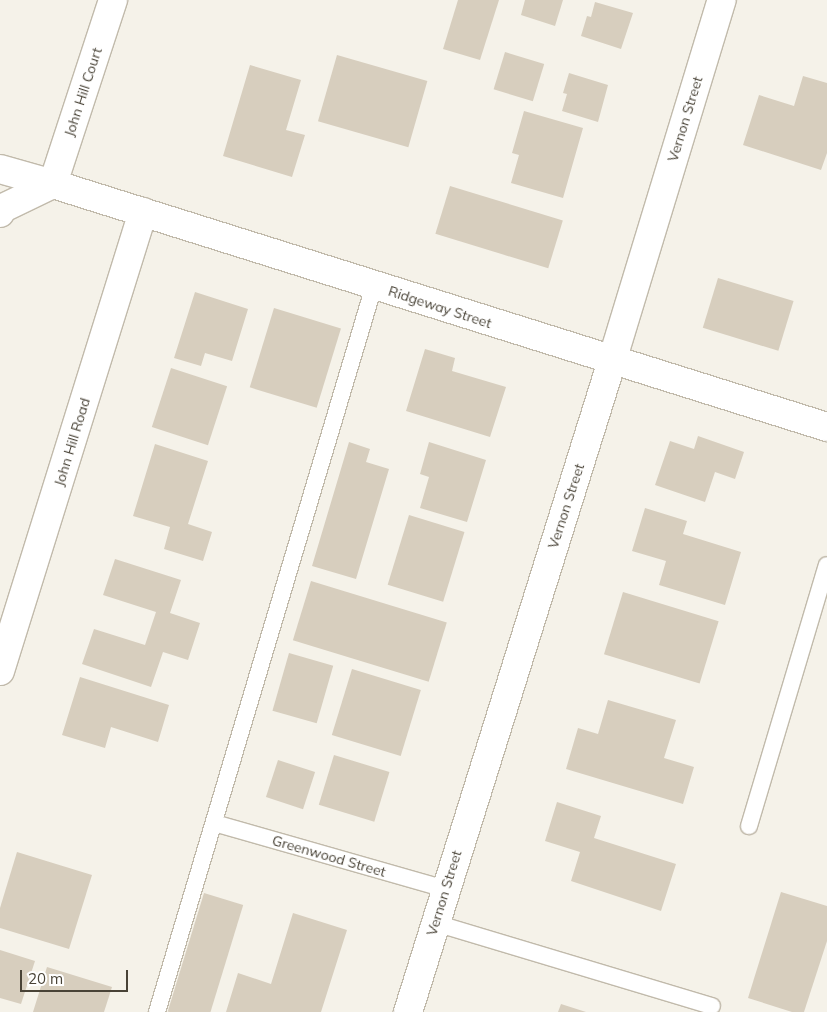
<!DOCTYPE html>
<style>
body{margin:0}
#map{position:relative;width:827px;height:1012px;overflow:hidden;background:#f5f2e9;font-family:Mulish,sans-serif}
div>[style]{position:absolute}
[style*='--x']{left:calc(var(--x)*1px);top:calc(var(--y)*1px);width:calc(var(--w)*1px);rotate:calc(var(--a)*1deg)}
.building>*{inset:0;background:#d7cebe;transform-origin:0 0}
.roads{filter:drop-shadow(1px 0 #c1baab) drop-shadow(-1px 0 #c1baab) drop-shadow(0 1px #c1baab) drop-shadow(0 -1px #c1baab)}
.service>*{height:16px;margin:-8px;padding:0 8px;transform-origin:8px;border-radius:8px;background:#fff}
.minor>*{height:28px;margin:-14px;padding:0 14px;transform-origin:14px;border-radius:14px;background:#fff}
.tertiary>*{height:28px;margin:-14px;padding:0 14px;transform-origin:14px;border-radius:14px;background:#fff}
span{translate:-50% -50%;white-space:nowrap;text-align:center;line-height:1.15;-webkit-text-stroke:4px #fff;paint-order:stroke}
.street-label{font-size:14px;color:#494337}
.scale{position:absolute;left:20px;top:970px;width:108px;height:22px;box-sizing:border-box;border:2px solid #494337;border-top:0;padding-left:6px;font-size:15px;line-height:18px;white-space:nowrap;color:#494337;-webkit-text-stroke:4px #fff;paint-order:stroke}
</style>
<div id="map">
<div class="building">
<i style="clip-path:polygon(458px 0,499px 0,480px 60px,443px 49px)"></i>
<i style="clip-path:polygon(525px 0,563px 0,555px 26px,521px 15px)"></i>
<i style="clip-path:polygon(595px 2px,633px 13px,621px 49px,581px 36px,587px 16px,591px 17px)"></i>
<i style="left:505px;top:52px;width:41px;height:39px;rotate:17deg"></i>
<i style="left:337px;top:55px;width:94px;height:69px;rotate:16deg"></i>
<i style="clip-path:polygon(250px 65px,301px 80px,286px 130px,305px 135px,292px 177px,223px 156px)"></i>
<i style="clip-path:polygon(569px 73px,608px 85px,598px 122px,562px 111px,567px 94px,563px 93px)"></i>
<i style="clip-path:polygon(803px 76px,827px 83px,827px 153px,821px 170px,743px 145px,759px 95px,794px 106px)"></i>
<i style="clip-path:polygon(524px 111px,583px 128px,563px 198px,511px 183px,519px 155px,512px 153px)"></i>
<i style="left:450px;top:186px;width:118px;height:50px;rotate:17deg"></i>
<i style="left:718px;top:278px;width:79px;height:52px;rotate:17deg"></i>
<i style="clip-path:polygon(195px 292px,248px 309px,232px 361px,205px 353px,201px 366px,174px 358px)"></i>
<i style="left:274px;top:308px;width:70px;height:83px;rotate:17deg"></i>
<i style="clip-path:polygon(425px 349px,455px 358px,452px 371px,506px 387px,490px 437px,406px 411px)"></i>
<i style="left:171px;top:368px;width:59px;height:62px;rotate:18deg"></i>
<i style="clip-path:polygon(698px 436px,744px 452px,735px 479px,715px 472px,705px 502px,655px 485px,670px 441px,694px 449px)"></i>
<i style="clip-path:polygon(349px 442px,370px 449px,366px 462px,389px 469px,356px 579px,312px 566px)"></i>
<i style="clip-path:polygon(429px 442px,486px 460px,467px 522px,420px 508px,429px 477px,420px 474px)"></i>
<i style="clip-path:polygon(155px 444px,208px 461px,188px 524px,212px 532px,203px 561px,164px 549px,170px 527px,133px 516px)"></i>
<i style="clip-path:polygon(645px 508px,687px 521px,683px 534px,741px 552px,725px 605px,659px 585px,666px 561px,632px 551px)"></i>
<i style="left:409px;top:515px;width:58px;height:73px;rotate:17deg"></i>
<i style="clip-path:polygon(115px 559px,181px 580px,170px 613px,200px 623px,188px 660px,163px 652px,151px 687px,82px 664px,94px 629px,145px 645px,156px 612px,103px 595px)"></i>
<i style="left:311px;top:581px;width:142px;height:62px;rotate:17deg"></i>
<i style="left:623px;top:592px;width:100px;height:65px;rotate:17deg"></i>
<i style="left:289px;top:653px;width:46px;height:60px;rotate:16deg"></i>
<i style="left:352px;top:669px;width:72px;height:69px;rotate:17deg"></i>
<i style="clip-path:polygon(80px 677px,169px 705px,158px 742px,111px 727px,105px 748px,62px 735px)"></i>
<i style="clip-path:polygon(608px 700px,676px 720px,664px 758px,694px 767px,683px 804px,566px 769px,578px 728px,598px 734px)"></i>
<i style="left:334px;top:755px;width:58px;height:52px;rotate:17deg"></i>
<i style="left:278px;top:760px;width:39px;height:39px;rotate:18deg"></i>
<i style="clip-path:polygon(557px 802px,601px 816px,594px 838px,676px 864px,661px 911px,571px 881px,580px 852px,545px 841px)"></i>
<i style="clip-path:polygon(17px 852px,92px 875px,69px 949px,0 928px,0 908px)"></i>
<i style="clip-path:polygon(781px 892px,827px 906px,827px 941px,804px 1012px,792px 1012px,748px 998px)"></i>
<i style="left:204px;top:893px;width:41px;height:124px;rotate:17deg"></i>
<i style="clip-path:polygon(293px 913px,347px 930px,321px 1012px,226px 1012px,238px 973px,271px 984px)"></i>
<i style="clip-path:polygon(0 950px,35px 961px,21px 1004px,0 998px)"></i>
<i style="clip-path:polygon(47px 967px,112px 987px,104px 1012px,33px 1012px)"></i>
<i style="clip-path:polygon(561px 1004px,586px 1012px,558px 1012px)"></i>
</div>
<div class="roads">
<div class="service">
<i style="--x:214;--y:823;--w:240;--a:15.9"></i>
<i style="--x:749;--y:826;--w:272;--a:-73.4"></i>
<i style="--x:435;--y:923;--w:289;--a:16.7"></i>
<i style="--x:157;--y:1012;--w:758;--a:-73.36"></i>
</div>
<div class="minor">
<i style="--x:113;--y:0;--w:194;--a:108.1"></i>
<i style="--x:53;--y:184;--w:811;--a:17.43"></i>
<i style="--x:0;--y:169;--w:55;--a:15.8"></i>
<i style="--x:53;--y:184;--w:58;--a:154.3"></i>
<i style="--x:1;--y:209;--w:4;--a:104"></i>
<i style="--x:0;--y:671;--w:481;--a:-72.7"></i>
</div>
<div class="tertiary">
<i style="--x:408;--y:1012;--w:682;--a:-72.6"></i>
<i style="--x:612;--y:361;--w:377;--a:-73.1"></i>
</div>
</div>
<div class="street-label">
<span style="left:83px;top:92px;rotate:-72deg">John Hill Court</span>
<span style="left:685px;top:119px;rotate:-73deg">Vernon Street</span>
<span style="left:440px;top:307px;rotate:18deg">Ridgeway Street</span>
<span style="left:72px;top:442px;rotate:-73deg">John Hill Road</span>
<span style="left:566px;top:506px;rotate:-72deg">Vernon Street</span>
<span style="left:329px;top:856px;rotate:16deg">Greenwood Street</span>
<span style="left:444px;top:893px;rotate:-73deg">Vernon Street</span>
</div>
<div class="scale">20 m</div>
</div>
